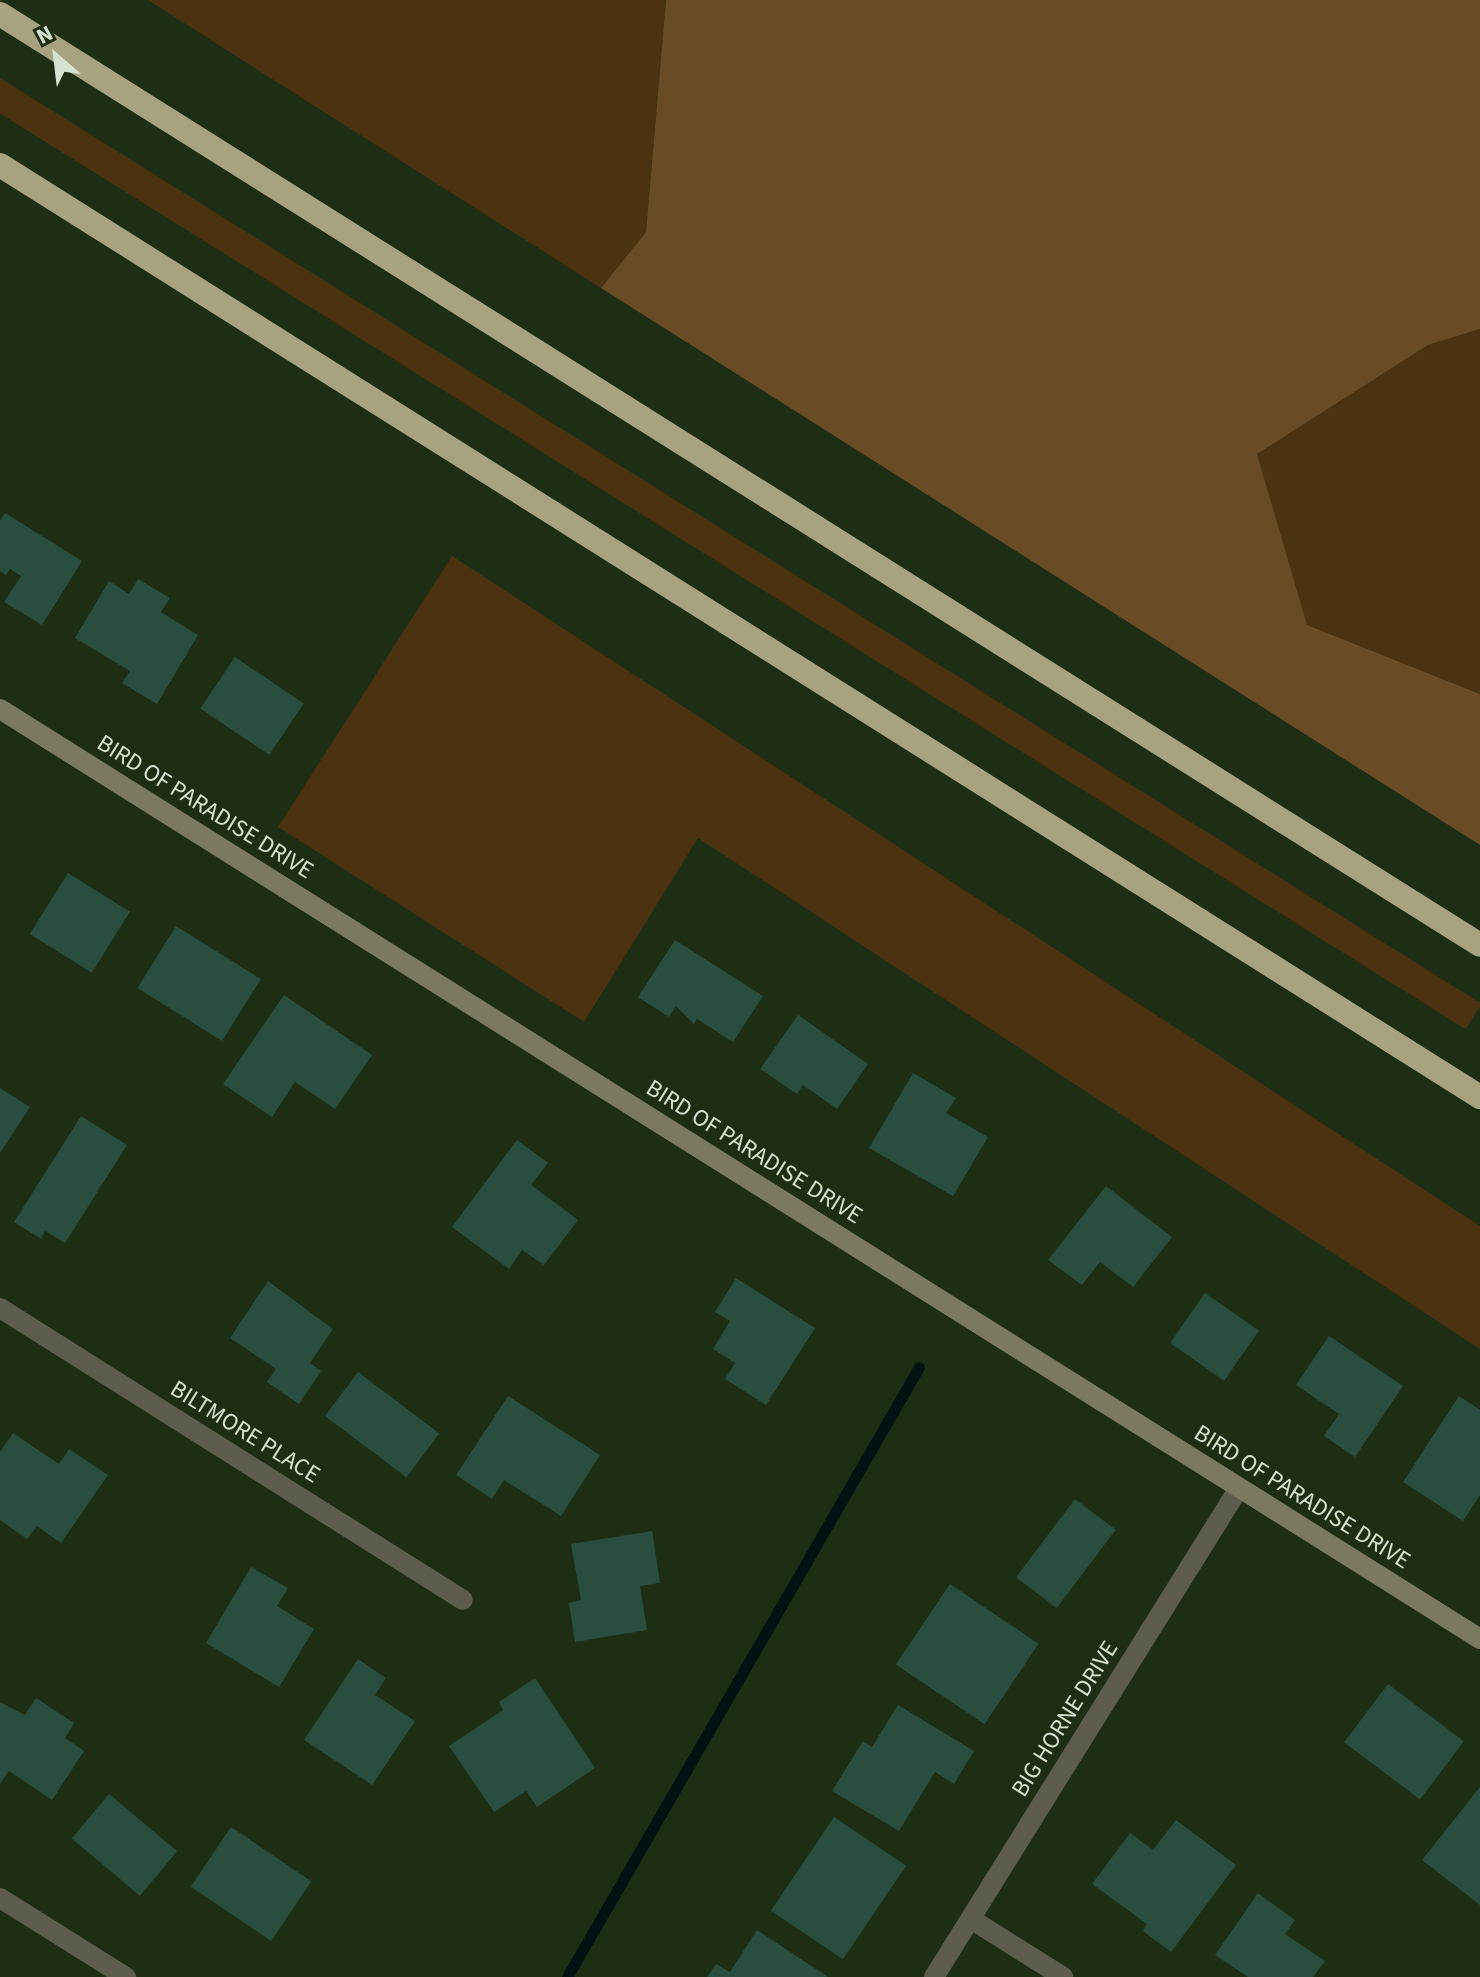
<!DOCTYPE html>
<html>
<head>
<meta charset="utf-8">
<style>
	body { margin:0 }
	#map { position:relative; width:1480px; height:1977px; overflow:hidden; background:#1e2e14; font-family:"Source Sans 3",sans-serif }
	div>[style] { position:absolute }
	.green>* { inset:0; background:#4b3210; transform-origin:0 0 }
	.forest>* { inset:0; background:#694b26 }
	.stream>* { height:11px; margin:-5.5px; padding:0 5.5px; transform-origin:5.5px; border-radius:5.5px; background:#011212 }
	.building>* { inset:0; background:#294d3e; transform-origin:0 0 }
	.street>* { height:20px; margin:-10px; padding:0 10px; transform-origin:10px; border-radius:10px; background:#5e5c4e }
	.secondary>* { height:20px; margin:-10px; padding:0 10px; transform-origin:10px; border-radius:10px; background:#7c7963 }
	.highway>* { height:24px; margin:-12px; padding:0 12px; transform-origin:12px; border-radius:12px; background:#a7a380 }
	span { translate:-50% -50%; white-space:nowrap; text-align:center; line-height:1.15; -webkit-text-stroke:7px #1e2e14; paint-order:stroke }
	.street-label { font-size:24px; color:#d6e1d1 }
	.north { position:absolute; left:16px; top:16px; width:80px; height:80px; -webkit-text-stroke:6px #1e2e14; paint-order:stroke; rotate:332deg; font-size:22px; font-weight:700; line-height:32px; text-align:center; color:#d6e1d1 }
	.north::after { content:''; display:block; margin:auto; width:28px; height:36px; background:#d6e1d1; clip-path:polygon(50% 0,100% 100%,50% 72%,0 100%) }
</style>
</head>
<body>
<div id="map">
	<div class="green">
		<i style="clip-path:polygon(148px 0,666px 0,646px 232px,601px 288px)"></i>
		<i style="left:0;top:78px;width:1747px;height:30px;rotate:32deg"></i>
		<i style="clip-path:polygon(1480px 329px,1480px 694px,1306px 625px,1257px 454px,1428px 345px)"></i>
		<i style="clip-path:polygon(452px 556px,1480px 1226px,1480px 1349px,698px 838px,584px 1022px,278px 827px)"></i>
	</div>
	<div class="forest">
		<i style="clip-path:polygon(666px 0,1480px 0,1480px 329px,1428px 345px,1257px 454px,1307px 625px,1480px 694px,1480px 845px,601px 288px,646px 232px)"></i>
	</div>
	<div class="stream">
		<i style="left:567px;top:1977px;width:704px;rotate:-60.01deg"></i>
	</div>
	<div class="building">
		<i style="clip-path:polygon(5px 513px,82px 561px,42px 625px,4px 602px,21px 576px,10px 569px,6px 575px,0 571px,0 520px)"></i>
		<i style="clip-path:polygon(138px 579px,170px 598px,161px 612px,198px 635px,157px 704px,122px 683px,130px 671px,75px 638px,109px 581px,129px 594px)"></i>
		<i style="left:235px;top:657px;width:83px;height:62px;rotate:34deg"></i>
		<i style="left:68px;top:873px;width:73px;height:72px;rotate:32deg"></i>
		<i style="left:176px;top:926px;width:100px;height:73px;rotate:32deg"></i>
		<i style="clip-path:polygon(675px 940px,763px 996px,733px 1042px,697px 1019px,694px 1024px,676px 1006px,669px 1017px,638px 997px)"></i>
		<i style="clip-path:polygon(284px 995px,372px 1055px,335px 1109px,295px 1082px,272px 1117px,223px 1084px)"></i>
		<i style="clip-path:polygon(798px 1015px,868px 1064px,837px 1109px,803px 1085px,797px 1094px,760px 1069px)"></i>
		<i style="clip-path:polygon(913px 1073px,956px 1098px,946px 1113px,988px 1137px,953px 1196px,869px 1148px)"></i>
		<i style="clip-path:polygon(0 1088px,30px 1107px,0 1153px)"></i>
		<i style="clip-path:polygon(81px 1116px,127px 1145px,65px 1243px,45px 1231px,41px 1239px,14px 1222px)"></i>
		<i style="clip-path:polygon(517px 1140px,548px 1163px,531px 1185px,578px 1220px,544px 1265px,522px 1250px,509px 1269px,452px 1227px)"></i>
		<i style="clip-path:polygon(1106px 1186px,1172px 1237px,1133px 1287px,1100px 1262px,1082px 1285px,1048px 1260px)"></i>
		<i style="clip-path:polygon(736px 1278px,815px 1328px,766px 1405px,725px 1379px,735px 1363px,713px 1349px,730px 1321px,715px 1312px)"></i>
		<i style="clip-path:polygon(268px 1281px,333px 1329px,310px 1363px,321px 1371px,299px 1404px,267px 1382px,276px 1369px,230px 1338px)"></i>
		<i style="left:1205px;top:1293px;width:66px;height:61px;rotate:35deg"></i>
		<i style="clip-path:polygon(1329px 1336px,1403px 1386px,1355px 1457px,1324px 1436px,1339px 1414px,1296px 1385px)"></i>
		<i style="left:358px;top:1372px;width:102px;height:55px;rotate:37deg"></i>
		<i style="clip-path:polygon(508px 1396px,600px 1455px,561px 1516px,504px 1480px,492px 1499px,456px 1475px)"></i>
		<i style="clip-path:polygon(1459px 1396px,1480px 1410px,1480px 1495px,1463px 1521px,1403px 1482px)"></i>
		<i style="clip-path:polygon(13px 1433px,59px 1464px,69px 1449px,108px 1475px,61px 1543px,37px 1526px,27px 1539px,0 1520px,0 1452px)"></i>
		<i style="left:1075px;top:1499px;width:51px;height:98px;rotate:37deg"></i>
		<i style="clip-path:polygon(652px 1531px,660px 1583px,640px 1586px,647px 1630px,575px 1642px,569px 1603px,581px 1600px,571px 1544px)"></i>
		<i style="clip-path:polygon(251px 1567px,288px 1588px,277px 1606px,314px 1629px,279px 1687px,206px 1643px)"></i>
		<i style="left:950px;top:1584px;width:107px;height:97px;rotate:34deg"></i>
		<i style="clip-path:polygon(358px 1659px,386px 1678px,375px 1695px,415px 1721px,372px 1785px,304px 1740px)"></i>
		<i style="clip-path:polygon(535px 1678px,595px 1768px,537px 1807px,526px 1791px,494px 1812px,449px 1746px,503px 1710px,499px 1702px)"></i>
		<i style="left:1388px;top:1684px;width:95px;height:73px;rotate:37deg"></i>
		<i style="clip-path:polygon(36px 1698px,74px 1723px,65px 1738px,84px 1751px,52px 1800px,9px 1771px,0 1784px,0 1702px,25px 1715px)"></i>
		<i style="clip-path:polygon(898px 1705px,974px 1751px,954px 1784px,935px 1772px,899px 1831px,832px 1791px,863px 1741px,872px 1747px)"></i>
		<i style="clip-path:polygon(1480px 1787px,1480px 1905px,1422px 1860px)"></i>
		<i style="left:109px;top:1794px;width:89px;height:58px;rotate:40deg"></i>
		<i style="left:834px;top:1817px;width:87px;height:113px;rotate:34deg"></i>
		<i style="clip-path:polygon(1176px 1820px,1236px 1865px,1171px 1952px,1143px 1931px,1147px 1924px,1092px 1884px,1130px 1833px,1153px 1850px)"></i>
		<i style="left:231px;top:1827px;width:97px;height:72px;rotate:34deg"></i>
		<i style="clip-path:polygon(1258px 1893px,1295px 1920px,1285px 1934px,1325px 1961px,1313px 1977px,1248px 1977px,1215px 1955px)"></i>
		<i style="clip-path:polygon(757px 1930px,828px 1977px,707px 1977px,716px 1964px,730px 1972px)"></i>
	</div>
	<div class="street">
		<i style="left:0;top:1308px;width:547px;rotate:32.24deg"></i>
		<i style="left:0;top:1898px;width:149px;rotate:32.1deg"></i>
		<i style="left:971px;top:1919px;width:109px;rotate:32.2deg"></i>
		<i style="left:934px;top:1977px;width:576px;rotate:-58.05deg"></i>
	</div>
	<div class="secondary">
		<i style="left:0;top:709px;width:1748px;rotate:32.14deg"></i>
	</div>
	<div class="highway">
		<i style="left:0;top:14px;width:1748px;rotate:32.17deg"></i>
		<i style="left:0;top:165px;width:1749px;rotate:32.2deg"></i>
	</div>
	<div class="street-label">
		<span style="left:205px;top:807px;rotate:32deg">BIRD OF PARADISE DRIVE</span>
		<span style="left:754px;top:1152px;rotate:32deg">BIRD OF PARADISE DRIVE</span>
		<span style="left:245px;top:1432px;rotate:32deg">BILTMORE PLACE</span>
		<span style="left:1302px;top:1497px;rotate:32deg">BIRD OF PARADISE DRIVE</span>
		<span style="left:1065px;top:1719px;rotate:-58deg">BIG HORNE DRIVE</span>
	</div>
	<div class="north">N</div>
</div>
</body>
</html>
